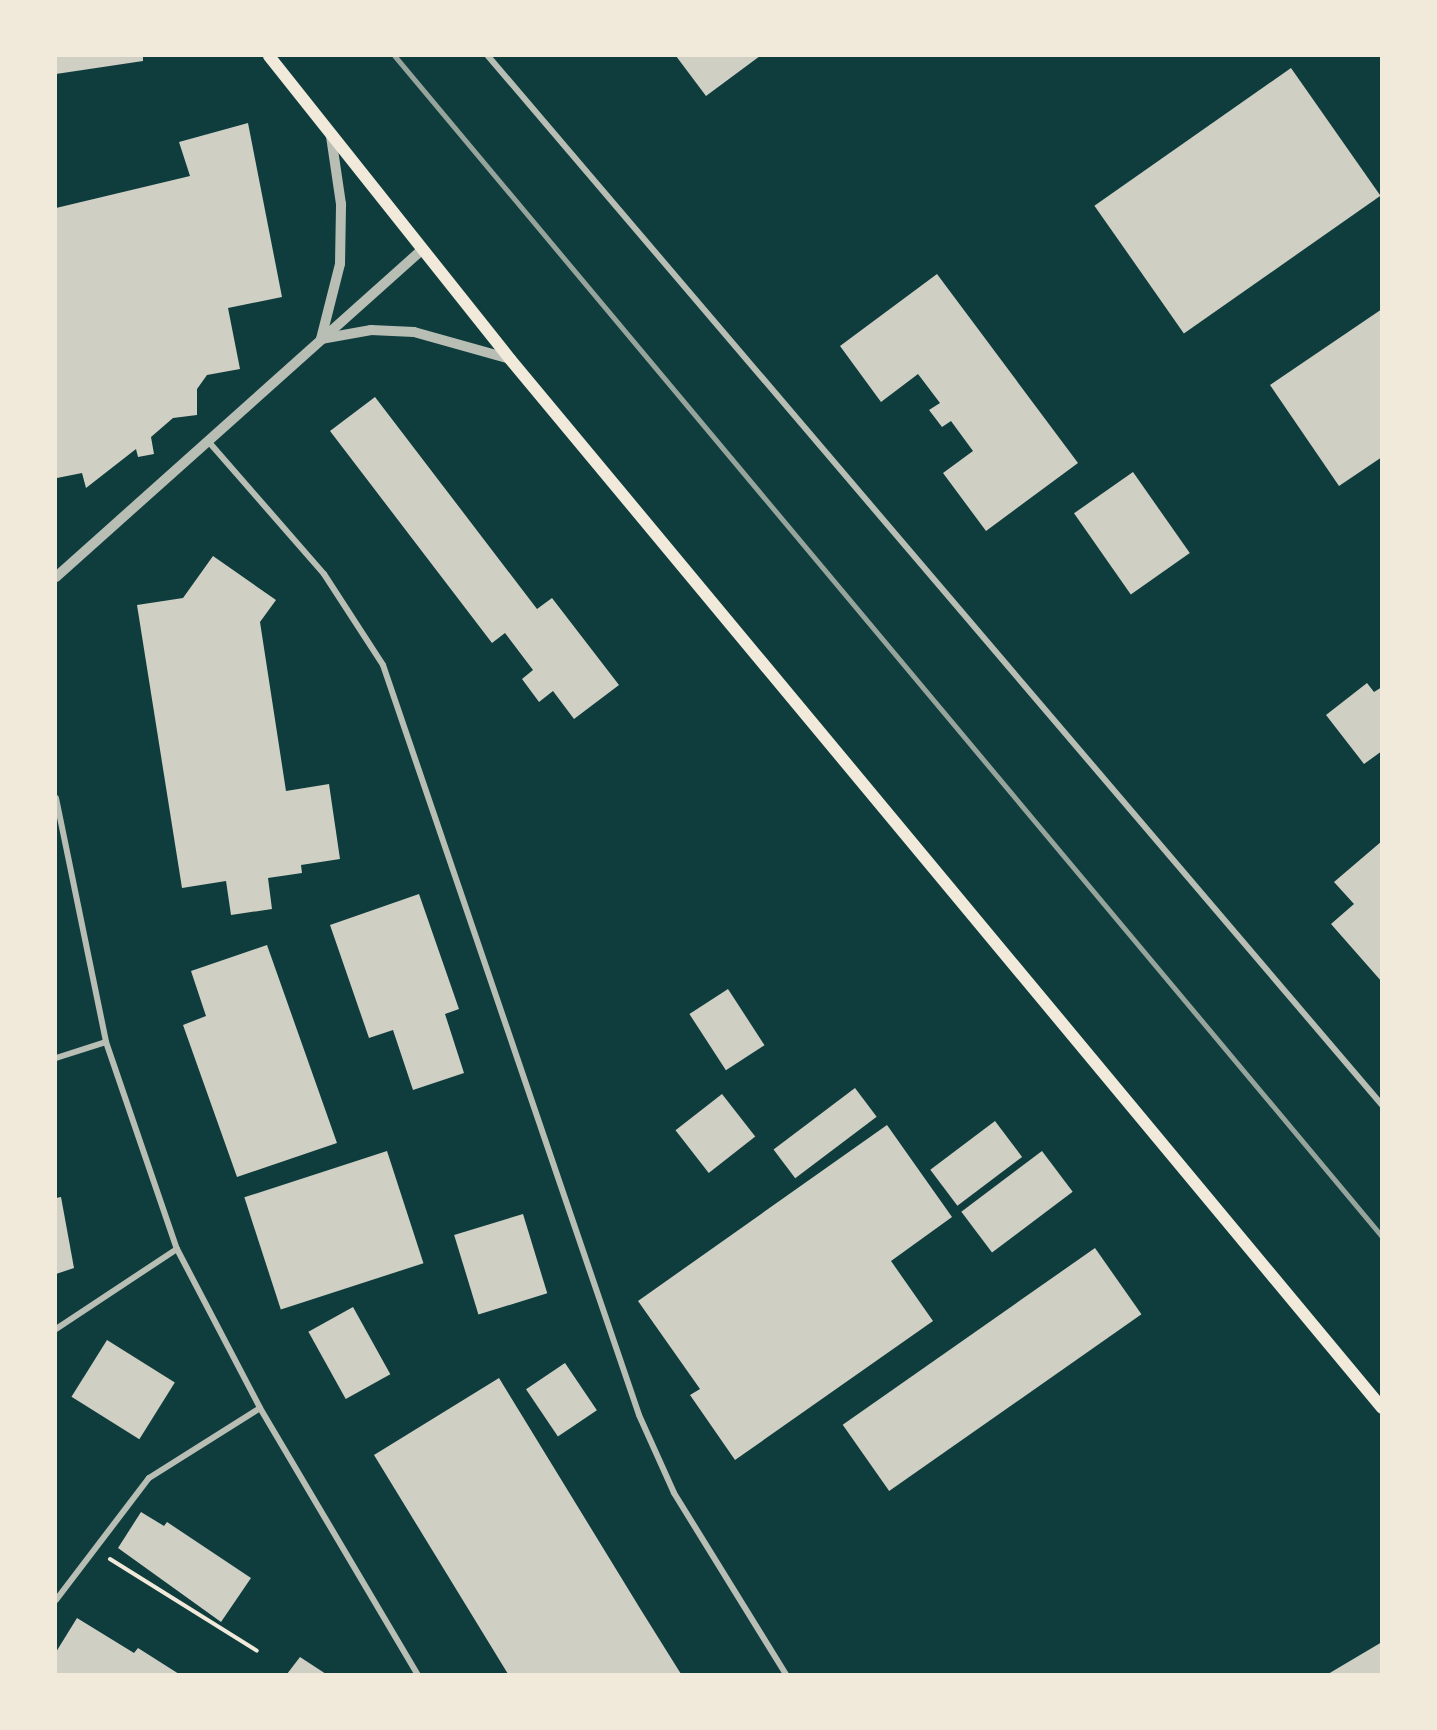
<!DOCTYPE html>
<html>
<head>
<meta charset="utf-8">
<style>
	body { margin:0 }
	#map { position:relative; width:1437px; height:1730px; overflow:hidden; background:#0f3d3e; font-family:"DejaVu Sans",sans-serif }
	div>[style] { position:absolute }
	.building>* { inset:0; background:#cfcfc3; transform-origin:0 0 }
	.path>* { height:4px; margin:-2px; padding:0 2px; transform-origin:2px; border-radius:2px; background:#f1e9da }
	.minor>* { height:6px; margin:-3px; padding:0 3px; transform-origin:3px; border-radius:3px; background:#b8beb3 }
	.tertiary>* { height:10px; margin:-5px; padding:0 5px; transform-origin:5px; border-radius:5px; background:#b8beb3 }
	.secondary>* { height:12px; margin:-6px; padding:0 6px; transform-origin:6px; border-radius:6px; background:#f1e9da }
	.rail>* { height:4.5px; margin:-2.25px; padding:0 2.25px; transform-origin:2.25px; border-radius:2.25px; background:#97a49c }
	span { translate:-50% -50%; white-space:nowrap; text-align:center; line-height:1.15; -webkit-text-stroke:4.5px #f1e9da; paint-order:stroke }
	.frame { position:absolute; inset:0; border:57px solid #f1e9da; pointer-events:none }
</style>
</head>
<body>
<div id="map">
	<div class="building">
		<i style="clip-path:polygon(56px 56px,143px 56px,143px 61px,56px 74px)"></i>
		<i style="clip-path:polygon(676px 56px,760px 56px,706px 96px)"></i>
		<i style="left:1291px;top:68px;width:156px;height:240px;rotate:55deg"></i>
		<i style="clip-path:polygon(248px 123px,282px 297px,228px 308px,240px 369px,207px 375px,197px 389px,197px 415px,173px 418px,151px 437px,154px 454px,138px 457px,136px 449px,86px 488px,82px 473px,57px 478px,56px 208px,190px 176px,179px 142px)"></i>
		<i style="clip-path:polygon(937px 274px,1078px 463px,986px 531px,943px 473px,973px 451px,951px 421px,942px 427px,929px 410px,940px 403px,918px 374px,881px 402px,840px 346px)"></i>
		<i style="clip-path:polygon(1382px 309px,1382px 457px,1339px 486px,1270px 385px)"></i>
		<i style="clip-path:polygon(375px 397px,537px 609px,552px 598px,619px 685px,574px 719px,553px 691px,539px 702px,522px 679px,533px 670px,505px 633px,492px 643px,330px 431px)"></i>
		<i style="left:1133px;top:472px;width:99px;height:72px;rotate:55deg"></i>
		<i style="clip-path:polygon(213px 556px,276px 600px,260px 622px,286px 791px,329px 784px,340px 859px,301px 865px,302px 873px,268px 878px,272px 909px,231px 915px,226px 881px,182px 888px,137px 605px,183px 598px)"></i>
		<i style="clip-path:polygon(1367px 683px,1374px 692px,1382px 687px,1382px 751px,1364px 764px,1326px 715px)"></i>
		<i style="clip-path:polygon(1382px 841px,1382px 982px,1331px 924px,1354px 904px,1334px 882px)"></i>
		<i style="clip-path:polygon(419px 894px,459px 1009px,445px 1014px,464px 1073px,413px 1090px,393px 1030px,369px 1038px,330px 925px)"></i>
		<i style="clip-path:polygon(267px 945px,337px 1143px,237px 1177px,183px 1025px,206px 1016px,191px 971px)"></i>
		<i style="left:728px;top:989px;width:67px;height:46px;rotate:57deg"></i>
		<i style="left:855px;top:1088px;width:36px;height:102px;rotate:53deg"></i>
		<i style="left:722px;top:1094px;width:54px;height:59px;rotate:52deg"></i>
		<i style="left:995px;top:1121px;width:45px;height:81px;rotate:53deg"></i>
		<i style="clip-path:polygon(887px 1125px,952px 1217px,891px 1261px,933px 1321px,735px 1460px,690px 1395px,700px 1389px,638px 1301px)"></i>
		<i style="left:387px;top:1151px;width:118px;height:150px;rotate:72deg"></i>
		<i style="left:1042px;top:1151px;width:51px;height:101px;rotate:53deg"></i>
		<i style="clip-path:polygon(61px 1197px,74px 1268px,56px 1274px,56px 1198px)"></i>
		<i style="left:523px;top:1214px;width:83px;height:72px;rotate:73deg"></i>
		<i style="left:1095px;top:1248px;width:81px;height:308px;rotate:55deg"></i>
		<i style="left:353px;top:1307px;width:77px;height:51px;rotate:61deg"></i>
		<i style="left:107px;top:1340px;width:80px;height:67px;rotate:32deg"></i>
		<i style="left:565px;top:1363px;width:57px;height:47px;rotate:56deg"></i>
		<i style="clip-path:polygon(499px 1378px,641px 1610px,681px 1674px,508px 1674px,374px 1455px)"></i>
		<i style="clip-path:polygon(141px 1512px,164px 1526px,167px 1522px,251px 1578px,221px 1622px,118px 1548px)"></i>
		<i style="clip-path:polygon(77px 1618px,134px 1653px,138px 1648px,179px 1674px,56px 1674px,56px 1652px)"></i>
		<i style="clip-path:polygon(1382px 1642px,1382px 1674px,1328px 1674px)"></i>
		<i style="clip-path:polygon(300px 1657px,326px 1674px,287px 1674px)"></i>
	</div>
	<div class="path">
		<i style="left:110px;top:1559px;width:173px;rotate:32deg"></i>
	</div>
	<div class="minor">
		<i style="left:488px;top:56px;width:1378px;rotate:49.56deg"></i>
		<i style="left:208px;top:441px;width:176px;rotate:48.9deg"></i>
		<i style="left:324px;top:574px;width:108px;rotate:57deg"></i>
		<i style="left:383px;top:665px;width:792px;rotate:71.15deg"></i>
		<i style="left:639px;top:1415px;width:85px;rotate:65.8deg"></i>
		<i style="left:674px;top:1493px;width:213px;rotate:58.3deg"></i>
		<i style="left:56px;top:798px;width:249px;rotate:78.4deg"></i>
		<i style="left:106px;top:1042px;width:219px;rotate:71.1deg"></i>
		<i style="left:177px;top:1249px;width:179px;rotate:62.4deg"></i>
		<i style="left:260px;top:1408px;width:309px;rotate:59.4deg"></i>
		<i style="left:56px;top:1058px;width:52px;rotate:-17.7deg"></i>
		<i style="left:56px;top:1329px;width:145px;rotate:-33.5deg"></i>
		<i style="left:56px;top:1600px;width:153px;rotate:-52.7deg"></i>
		<i style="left:149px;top:1478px;width:131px;rotate:-32.2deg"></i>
	</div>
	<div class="tertiary">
		<i style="left:321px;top:339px;width:77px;rotate:-75.8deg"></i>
		<i style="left:340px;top:264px;width:60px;rotate:-89deg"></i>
		<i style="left:341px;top:204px;width:69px;rotate:-98.4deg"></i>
		<i style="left:321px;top:339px;width:51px;rotate:-10.2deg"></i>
		<i style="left:371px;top:330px;width:43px;rotate:2.7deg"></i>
		<i style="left:414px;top:332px;width:100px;rotate:15.7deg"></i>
		<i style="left:56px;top:577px;width:489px;rotate:-41.8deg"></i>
	</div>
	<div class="secondary">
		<i style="left:269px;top:56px;width:387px;rotate:51.5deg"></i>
		<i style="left:510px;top:359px;width:1364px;rotate:50.26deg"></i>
	</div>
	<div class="rail">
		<i style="left:395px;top:56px;width:1538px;rotate:50.09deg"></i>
	</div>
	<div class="frame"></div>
</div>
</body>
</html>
